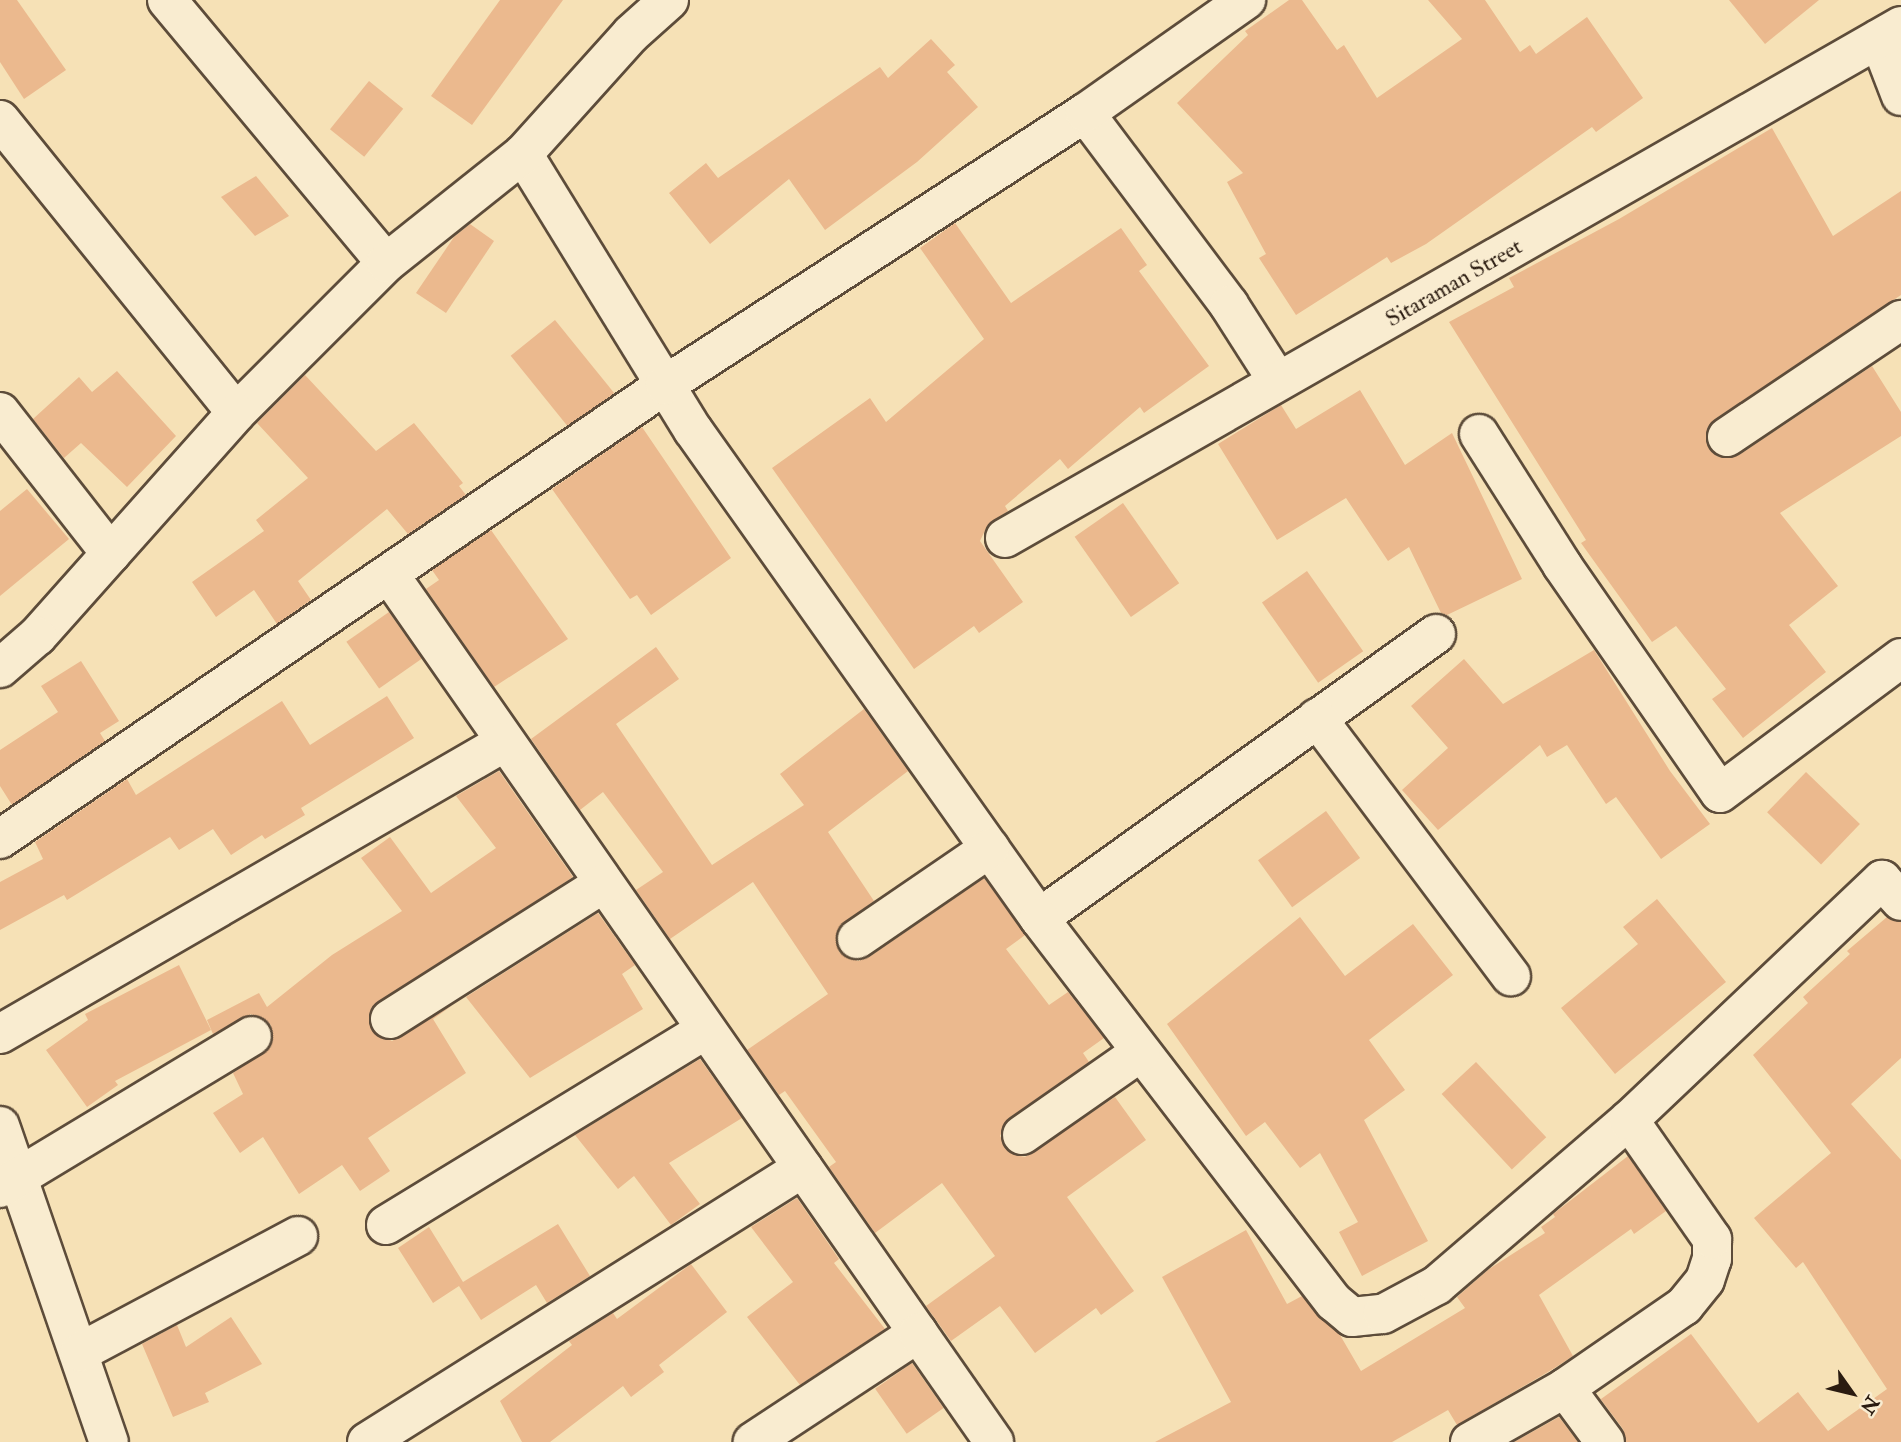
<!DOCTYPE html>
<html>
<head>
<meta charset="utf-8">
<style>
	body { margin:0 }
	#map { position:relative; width:1901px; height:1442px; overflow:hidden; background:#f6e1b6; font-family:"IM FELL Double Pica",serif }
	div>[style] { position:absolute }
	.building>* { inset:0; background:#ebb98e; transform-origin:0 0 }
	.roads { filter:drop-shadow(2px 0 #5d4c3a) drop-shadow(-2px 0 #5d4c3a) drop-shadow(0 2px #5d4c3a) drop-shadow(0 -2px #5d4c3a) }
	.minor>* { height:38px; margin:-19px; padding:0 19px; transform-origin:19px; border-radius:19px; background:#f9ecd0 }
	span { translate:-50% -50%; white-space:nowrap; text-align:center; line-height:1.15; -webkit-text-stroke:5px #f9ecd0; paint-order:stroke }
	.street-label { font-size:23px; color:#2a1b10 }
	.north { position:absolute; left:1817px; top:1358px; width:70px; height:70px; -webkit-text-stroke:5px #f9ecd0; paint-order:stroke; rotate:124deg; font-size:19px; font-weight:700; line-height:28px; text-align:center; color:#2a1b10 }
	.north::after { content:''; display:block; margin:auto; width:24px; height:32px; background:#2a1b10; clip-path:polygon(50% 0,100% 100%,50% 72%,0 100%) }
</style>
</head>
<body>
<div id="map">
	<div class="building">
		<i style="clip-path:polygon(0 0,17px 0,66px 70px,24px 99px,0 62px)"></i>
		<i style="clip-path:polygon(500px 0,563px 0,472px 125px,431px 96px)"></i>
		<i style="clip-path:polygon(1289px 0,1302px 0,1337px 50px,1344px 45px,1377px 98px,1462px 39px,1428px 0,1485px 0,1520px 52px,1530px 45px,1536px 54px,1587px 17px,1643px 98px,1596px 132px,1592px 127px,1426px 244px,1391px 263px,1387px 257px,1296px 315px,1259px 258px,1266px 254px,1227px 182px,1243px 173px,1177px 103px,1248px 35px,1245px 31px)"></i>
		<i style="clip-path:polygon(1729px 0,1819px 0,1765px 44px)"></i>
		<i style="clip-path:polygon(931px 39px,955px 65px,947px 72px,978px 107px,917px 162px,825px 230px,789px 179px,710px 244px,669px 193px,706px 163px,718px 178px,880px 67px,888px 78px)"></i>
		<i style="left:369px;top:81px;width:44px;height:62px;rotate:39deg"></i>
		<i style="clip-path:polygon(1772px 128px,1833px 236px,1901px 191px,1901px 295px,1715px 419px,1707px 428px,1709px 449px,1718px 457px,1739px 455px,1872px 366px,1901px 412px,1901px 436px,1780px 513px,1838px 586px,1789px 625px,1826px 672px,1743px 738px,1712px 699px,1726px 689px,1676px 626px,1652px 642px,1581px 543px,1586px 540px,1449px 322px,1514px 287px,1509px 278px,1619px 219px)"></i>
		<i style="clip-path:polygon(256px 176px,289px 216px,255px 236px,221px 197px)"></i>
		<i style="clip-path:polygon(955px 223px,1011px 303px,1121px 228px,1147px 265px,1139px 271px,1209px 366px,1144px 413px,1140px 407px,1068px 469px,1060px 459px,1005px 506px,1008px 511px,987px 526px,980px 541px,1023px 602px,979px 633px,974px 626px,914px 669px,772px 468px,870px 398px,886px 422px,984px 339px,920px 248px)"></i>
		<i style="clip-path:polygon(470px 224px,494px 241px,446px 313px,416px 293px,454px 237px)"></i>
		<i style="left:555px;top:320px;width:94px;height:57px;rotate:51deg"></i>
		<i style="clip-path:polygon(117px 371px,176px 436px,127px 487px,81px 443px,64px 458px,33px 419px,79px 377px,92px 392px)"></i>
		<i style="clip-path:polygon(305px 375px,376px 451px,414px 423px,463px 483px,459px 486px,466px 495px,408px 534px,387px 509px,298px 581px,311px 600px,277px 624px,254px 590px,216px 617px,192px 582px,264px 531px,256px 520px,308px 478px,257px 423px)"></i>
		<i style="clip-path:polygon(1360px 390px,1405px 465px,1452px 433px,1522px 579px,1447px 615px,1441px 613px,1409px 547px,1388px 561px,1346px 498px,1277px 540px,1218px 444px,1281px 405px,1296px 429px)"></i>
		<i style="clip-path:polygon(642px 427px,731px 558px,651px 615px,637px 595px,630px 599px,552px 489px)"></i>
		<i style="clip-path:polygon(27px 489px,69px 539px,0 596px,0 511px)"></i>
		<i style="left:1123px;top:503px;width:98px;height:59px;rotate:55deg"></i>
		<i style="clip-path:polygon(491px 530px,568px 639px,494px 687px,426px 589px,439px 580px,432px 570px)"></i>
		<i style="left:1307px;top:571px;width:98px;height:55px;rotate:55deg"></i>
		<i style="left:389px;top:612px;width:57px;height:52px;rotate:55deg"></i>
		<i style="clip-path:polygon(656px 647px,679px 679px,616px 724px,712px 865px,804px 805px,780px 774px,864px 709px,908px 771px,828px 832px,874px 901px,838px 929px,839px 952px,858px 961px,869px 957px,984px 878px,1025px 935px,1006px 949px,1049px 1005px,1068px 992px,1104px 1038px,1083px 1053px,1089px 1062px,1009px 1118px,1000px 1136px,1012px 1154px,1025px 1157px,1115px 1097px,1146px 1140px,1067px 1197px,1134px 1291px,1101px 1315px,1096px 1308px,1035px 1353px,1000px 1306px,951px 1341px,926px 1306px,995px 1256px,942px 1183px,875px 1233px,829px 1167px,836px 1162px,785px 1091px,779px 1095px,747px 1050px,828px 994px,753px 882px,670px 939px,636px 890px,663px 872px,603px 792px,580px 810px,531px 739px)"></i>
		<i style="clip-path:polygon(1594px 650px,1670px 771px,1710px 824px,1661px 859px,1616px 797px,1606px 804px,1567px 745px,1547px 757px,1540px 745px,1438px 830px,1402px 790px,1448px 748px,1411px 706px,1464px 659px,1503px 704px)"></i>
		<i style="clip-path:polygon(81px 661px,119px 721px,100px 733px,105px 741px,12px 805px,0 786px,0 750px,58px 712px,41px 686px)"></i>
		<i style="clip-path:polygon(387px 696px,414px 738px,301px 808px,305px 815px,265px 839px,262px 835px,231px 855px,213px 829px,179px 850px,170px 837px,67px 900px,64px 895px,0 930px,0 882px,43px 859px,35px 842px,127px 779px,136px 795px,282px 701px,310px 745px)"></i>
		<i style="clip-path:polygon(499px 771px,573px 877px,371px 1008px,371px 1030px,392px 1041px,453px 1005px,433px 1019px,466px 1073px,368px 1138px,390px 1171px,360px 1191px,342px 1165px,299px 1194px,263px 1137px,240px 1153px,213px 1113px,243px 1094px,233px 1073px,271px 1047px,271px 1025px,251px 1014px,213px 1034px,207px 1020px,259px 993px,267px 1007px,332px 955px,402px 911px,361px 858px,390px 837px,431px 893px,496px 848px,456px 796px)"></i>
		<i style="left:1806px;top:772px;width:75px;height:56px;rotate:44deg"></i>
		<i style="left:1326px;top:811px;width:58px;height:84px;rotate:54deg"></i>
		<i style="clip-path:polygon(1657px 899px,1726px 982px,1615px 1074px,1561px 1008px,1638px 944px,1623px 927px)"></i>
		<i style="clip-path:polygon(598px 913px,635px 965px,622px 974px,643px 1009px,530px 1078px,466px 997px)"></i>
		<i style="clip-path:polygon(1300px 917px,1345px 976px,1413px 924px,1453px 975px,1369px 1040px,1405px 1090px,1364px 1120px,1428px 1241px,1362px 1276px,1339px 1232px,1358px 1222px,1320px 1153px,1300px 1168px,1265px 1122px,1246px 1136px,1167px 1024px)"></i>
		<i style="clip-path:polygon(1887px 917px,1901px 922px,1901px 1058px,1851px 1104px,1901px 1160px,1901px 1442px,1626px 1442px,1623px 1429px,1596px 1393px,1601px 1399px,1691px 1334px,1758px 1423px,1798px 1392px,1828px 1431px,1887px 1389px,1803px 1262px,1796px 1268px,1754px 1218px,1831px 1153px,1753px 1055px,1808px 1003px,1803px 997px,1850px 954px,1847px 951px)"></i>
		<i style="clip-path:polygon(179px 965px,211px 1030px,115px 1081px,118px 1085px,87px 1107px,46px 1050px,88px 1020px,85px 1014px)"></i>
		<i style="clip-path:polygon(700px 1059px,742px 1118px,669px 1163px,700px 1204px,671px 1225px,634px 1176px,618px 1189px,575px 1135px)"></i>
		<i style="left:1476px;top:1062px;width:103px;height:47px;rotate:47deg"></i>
		<i style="clip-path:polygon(1628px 1156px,1666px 1211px,1634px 1234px,1631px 1229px,1539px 1295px,1573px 1356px,1553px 1369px,1457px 1425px,1448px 1410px,1392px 1442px,1155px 1442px,1231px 1402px,1162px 1277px,1246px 1230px,1287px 1304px,1302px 1296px,1340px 1335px,1361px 1371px,1465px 1308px,1457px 1297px,1489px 1269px,1545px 1233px,1541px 1227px,1555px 1217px,1553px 1214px)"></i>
		<i style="clip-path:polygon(797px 1198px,839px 1259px,834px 1263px,885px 1329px,800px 1385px,747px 1317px,793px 1282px,751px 1227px)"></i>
		<i style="clip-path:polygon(558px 1224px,590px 1276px,547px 1303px,536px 1285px,481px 1320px,459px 1286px,433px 1303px,398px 1248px,429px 1227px,463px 1282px)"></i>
		<i style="clip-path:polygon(691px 1264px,727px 1312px,659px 1365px,664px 1372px,631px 1397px,623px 1386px,550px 1442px,522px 1442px,500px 1401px,572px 1345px,569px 1341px,613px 1313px,617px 1319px)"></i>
		<i style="clip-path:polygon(231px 1317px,262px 1364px,205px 1393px,209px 1402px,173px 1417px,142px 1344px,177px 1325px,186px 1347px)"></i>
		<i style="left:912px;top:1363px;width:55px;height:45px;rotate:55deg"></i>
		<i style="clip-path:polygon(1559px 1417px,1578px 1442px,1514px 1442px)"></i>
	</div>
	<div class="roads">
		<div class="minor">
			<i style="left:167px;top:0;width:342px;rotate:50.2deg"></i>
			<i style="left:386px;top:263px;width:212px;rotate:135deg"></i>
			<i style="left:1879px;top:39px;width:61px;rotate:68.9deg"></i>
			<i style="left:1085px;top:113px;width:240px;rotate:53.1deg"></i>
			<i style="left:1229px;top:305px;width:89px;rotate:57.4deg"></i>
			<i style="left:0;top:120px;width:376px;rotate:51.1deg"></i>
			<i style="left:236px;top:413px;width:299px;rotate:131.7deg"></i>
			<i style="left:37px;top:636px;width:49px;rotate:139.1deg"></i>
			<i style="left:523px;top:154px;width:324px;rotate:58.4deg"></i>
			<i style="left:693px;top:430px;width:598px;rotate:54.66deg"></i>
			<i style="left:386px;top:263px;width:175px;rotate:-38.5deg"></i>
			<i style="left:523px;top:154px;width:161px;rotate:-48deg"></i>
			<i style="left:631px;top:34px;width:51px;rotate:-41.8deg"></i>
			<i style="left:0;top:412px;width:180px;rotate:52deg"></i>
			<i style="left:1479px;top:434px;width:155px;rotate:57.6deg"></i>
			<i style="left:1562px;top:565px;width:277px;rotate:55.3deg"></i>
			<i style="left:1720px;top:793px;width:226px;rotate:-36.7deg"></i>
			<i style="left:1727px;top:437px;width:210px;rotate:-33.9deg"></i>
			<i style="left:1005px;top:538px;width:1032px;rotate:-29.74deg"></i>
			<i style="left:389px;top:574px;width:925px;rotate:55.12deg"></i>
			<i style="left:918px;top:1333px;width:198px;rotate:146.6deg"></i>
			<i style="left:1436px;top:634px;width:488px;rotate:144.4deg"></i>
			<i style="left:1039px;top:918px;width:484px;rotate:52.5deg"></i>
			<i style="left:1334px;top:1302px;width:23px;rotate:40deg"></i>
			<i style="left:1352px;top:1317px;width:31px;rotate:-6deg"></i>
			<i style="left:1383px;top:1314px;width:61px;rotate:-28.2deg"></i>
			<i style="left:1437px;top:1285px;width:253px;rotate:-40.7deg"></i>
			<i style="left:1317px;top:718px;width:323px;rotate:53.1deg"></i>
			<i style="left:0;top:839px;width:805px;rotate:-34.32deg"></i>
			<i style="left:665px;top:385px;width:500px;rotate:-32.93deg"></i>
			<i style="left:1085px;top:113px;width:197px;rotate:-35.1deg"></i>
			<i style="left:857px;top:939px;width:161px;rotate:-34.4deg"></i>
			<i style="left:390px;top:1019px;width:252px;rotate:-32.4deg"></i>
			<i style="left:0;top:1034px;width:583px;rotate:-30.04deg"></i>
			<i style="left:0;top:1126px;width:334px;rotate:71deg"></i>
			<i style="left:1022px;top:1135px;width:145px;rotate:-34.9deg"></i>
			<i style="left:0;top:1188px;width:294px;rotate:-31.1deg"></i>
			<i style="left:386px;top:1225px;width:374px;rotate:-31.4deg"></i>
			<i style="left:918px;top:1333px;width:133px;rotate:55.1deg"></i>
			<i style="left:80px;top:1352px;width:247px;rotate:-28deg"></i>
			<i style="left:1565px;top:1388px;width:67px;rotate:53.5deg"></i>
			<i style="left:367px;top:1442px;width:515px;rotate:-32.15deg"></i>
			<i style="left:1470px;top:1442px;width:109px;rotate:-29.6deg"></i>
			<i style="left:1565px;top:1388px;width:145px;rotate:-34.6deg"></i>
			<i style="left:1684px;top:1306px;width:33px;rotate:-51deg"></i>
			<i style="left:1705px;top:1280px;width:22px;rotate:-72deg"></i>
			<i style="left:1712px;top:1259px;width:20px;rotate:-90deg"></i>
			<i style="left:1712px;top:1239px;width:145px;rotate:-124.9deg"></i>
			<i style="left:1629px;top:1120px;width:349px;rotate:-43.5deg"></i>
			<i style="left:1882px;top:880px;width:28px;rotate:48deg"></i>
		</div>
	</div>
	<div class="street-label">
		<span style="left:1454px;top:283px;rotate:-30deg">Sitaraman Street</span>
	</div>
	<div class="north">N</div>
</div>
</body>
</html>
